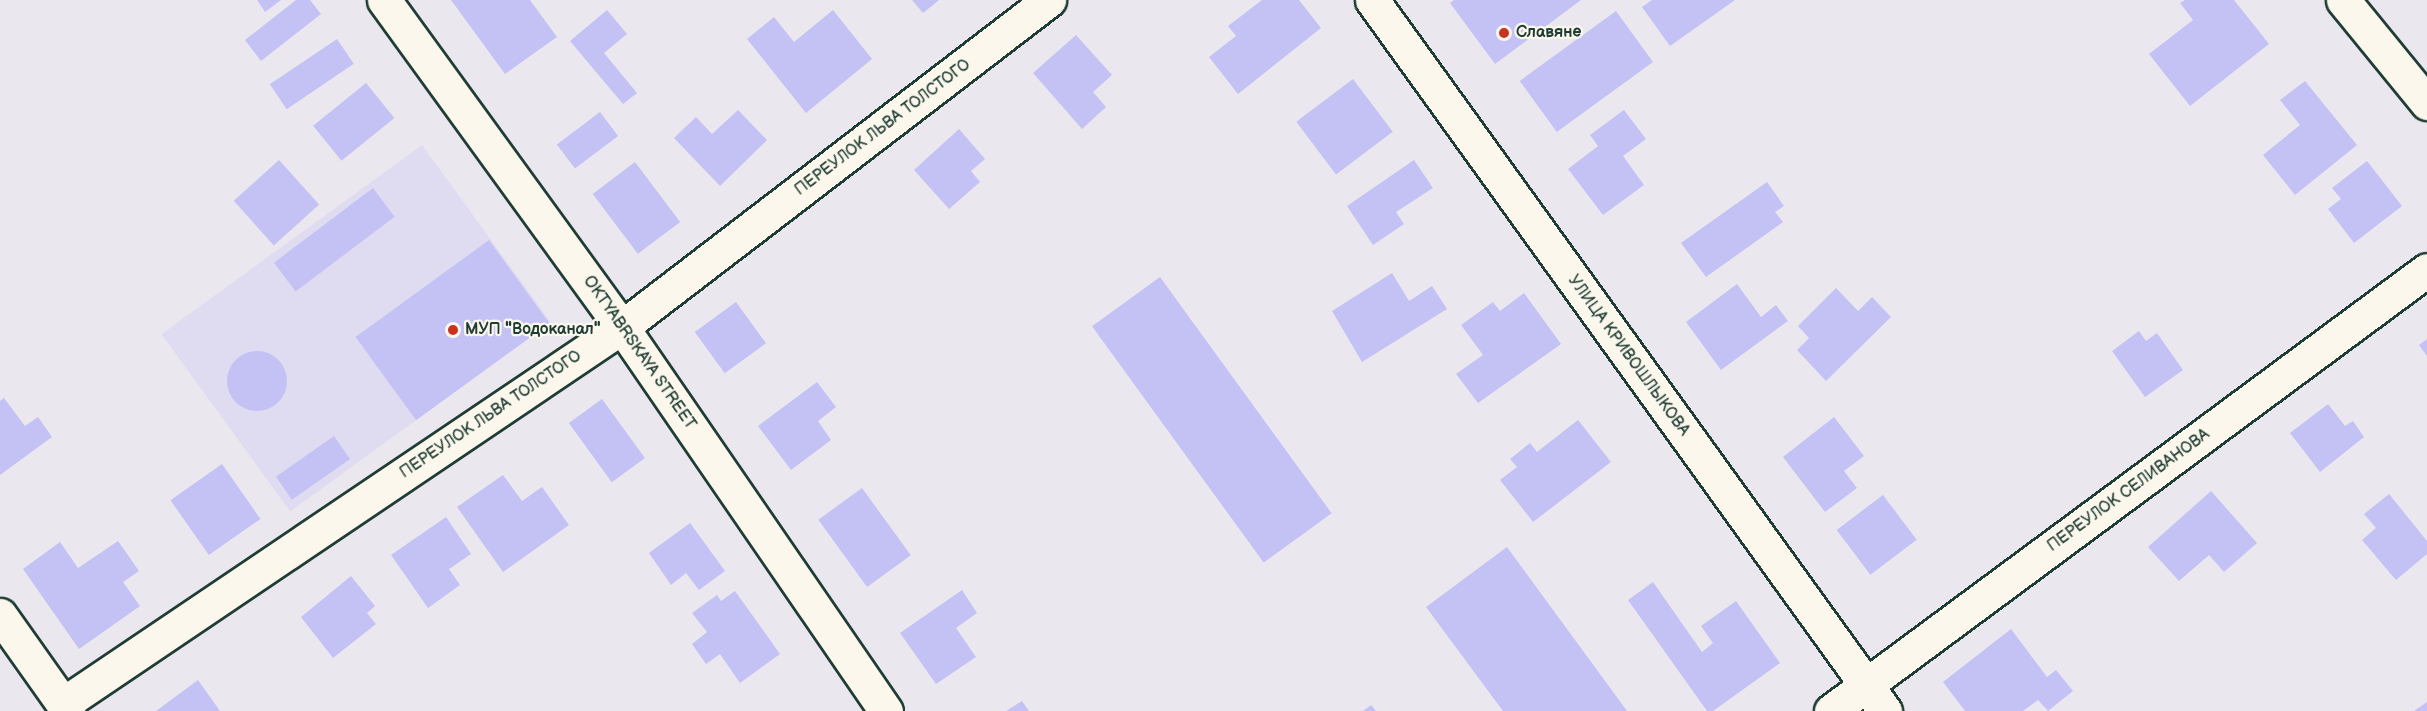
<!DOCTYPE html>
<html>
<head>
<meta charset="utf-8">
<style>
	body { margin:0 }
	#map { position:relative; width:2427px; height:711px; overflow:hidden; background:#eae7ef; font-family:"Balsamiq Sans",sans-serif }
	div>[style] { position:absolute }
	.built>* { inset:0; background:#dfdcf1; transform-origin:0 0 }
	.building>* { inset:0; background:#c4c2f5; transform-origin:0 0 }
	.round { border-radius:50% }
	.roads { filter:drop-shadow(2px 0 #1f3d34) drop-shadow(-2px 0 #1f3d34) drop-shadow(0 2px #1f3d34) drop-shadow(0 -2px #1f3d34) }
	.street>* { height:33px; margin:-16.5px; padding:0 16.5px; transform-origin:16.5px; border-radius:16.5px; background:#fbf7ec }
	.secondary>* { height:33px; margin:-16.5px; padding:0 16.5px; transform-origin:16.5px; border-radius:16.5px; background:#fbf7ec }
	.dots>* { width:16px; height:16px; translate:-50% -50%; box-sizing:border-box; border:3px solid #fbf7ec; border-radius:50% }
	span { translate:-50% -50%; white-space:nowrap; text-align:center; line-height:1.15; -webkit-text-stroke:4.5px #fbf7ec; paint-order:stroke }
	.poi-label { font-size:16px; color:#1f3d34; font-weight:700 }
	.left { translate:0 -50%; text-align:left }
	.street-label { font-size:16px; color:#1f3d34 }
</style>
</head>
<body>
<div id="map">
	<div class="built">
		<i style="left:422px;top:145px;width:219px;height:322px;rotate:54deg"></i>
	</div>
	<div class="building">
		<i style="clip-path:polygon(257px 0,281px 0,265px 12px)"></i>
		<i style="clip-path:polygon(296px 0,310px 0,321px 14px,261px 61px,245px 40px)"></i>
		<i style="clip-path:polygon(451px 0,530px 0,557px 37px,505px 74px)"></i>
		<i style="clip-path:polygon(912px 0,939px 0,923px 13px)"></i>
		<i style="clip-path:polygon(1262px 0,1299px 0,1321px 28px,1238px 94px,1209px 57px,1236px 36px,1228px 26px)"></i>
		<i style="clip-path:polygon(1454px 0,1581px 0,1495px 64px,1450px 3px)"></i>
		<i style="clip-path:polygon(1652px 0,1735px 0,1670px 46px,1642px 7px)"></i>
		<i style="clip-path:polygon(2185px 0,2234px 0,2269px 44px,2190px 106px,2149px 54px,2193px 20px,2180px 3px)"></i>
		<i style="clip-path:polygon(607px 10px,627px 34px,604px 53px,637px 93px,623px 104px,570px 41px)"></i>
		<i style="clip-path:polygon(833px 10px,872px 59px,806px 113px,747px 39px,774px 17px,794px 42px)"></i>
		<i style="left:1616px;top:11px;width:63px;height:119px;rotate:54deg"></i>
		<i style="clip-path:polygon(1076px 35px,1112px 75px,1093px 92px,1106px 107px,1082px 129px,1033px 73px)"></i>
		<i style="left:337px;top:39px;width:30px;height:81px;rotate:56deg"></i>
		<i style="left:1353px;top:79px;width:66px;height:71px;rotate:53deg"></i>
		<i style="clip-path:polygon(2305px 81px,2357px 145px,2295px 195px,2263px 155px,2300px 125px,2280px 100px)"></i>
		<i style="left:366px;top:83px;width:45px;height:68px;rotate:51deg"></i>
		<i style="clip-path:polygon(738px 110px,767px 140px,720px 186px,674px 138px,696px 117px,712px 134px)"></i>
		<i style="clip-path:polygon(1624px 110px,1646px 139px,1623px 156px,1644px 185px,1603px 215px,1568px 169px,1598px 146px,1590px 135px)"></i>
		<i style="left:600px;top:112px;width:30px;height:54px;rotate:53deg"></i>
		<i style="clip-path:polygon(959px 129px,985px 159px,971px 171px,980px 182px,949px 209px,914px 170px)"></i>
		<i style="left:279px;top:160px;width:60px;height:61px;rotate:48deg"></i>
		<i style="clip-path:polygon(1414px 160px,1433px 188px,1396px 212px,1404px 224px,1373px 245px,1347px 206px)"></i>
		<i style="clip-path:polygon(2367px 161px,2402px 206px,2354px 243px,2328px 209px,2341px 199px,2332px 188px)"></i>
		<i style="left:635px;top:162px;width:75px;height:53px;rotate:53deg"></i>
		<i style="clip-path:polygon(1767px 182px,1784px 206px,1775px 212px,1783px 222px,1706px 277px,1681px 243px)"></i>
		<i style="left:373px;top:188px;width:36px;height:124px;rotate:53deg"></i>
		<i style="left:489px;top:240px;width:103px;height:165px;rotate:54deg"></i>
		<i style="clip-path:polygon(1392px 273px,1409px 301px,1432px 286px,1447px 309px,1362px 362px,1332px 311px)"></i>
		<i style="left:1160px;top:277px;width:292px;height:84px;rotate:54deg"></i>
		<i style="clip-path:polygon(1737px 284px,1761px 317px,1776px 305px,1788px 321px,1721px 370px,1686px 322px)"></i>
		<i style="clip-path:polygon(1836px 288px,1858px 311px,1872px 297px,1891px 317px,1826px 381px,1797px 350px,1809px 338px,1798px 326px)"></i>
		<i style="clip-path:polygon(1524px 293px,1561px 344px,1478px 403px,1456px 374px,1483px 355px,1461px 325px,1493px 302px,1500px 311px)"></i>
		<i style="left:736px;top:302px;width:51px;height:51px;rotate:54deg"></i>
		<i style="clip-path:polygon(2139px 331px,2146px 341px,2157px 333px,2183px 370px,2145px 397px,2112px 351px)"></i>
		<i style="clip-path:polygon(2427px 339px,2427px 356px,2419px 345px)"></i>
		<i class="round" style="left:227px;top:351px;width:60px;height:60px"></i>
		<i style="clip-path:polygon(817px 382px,836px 407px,818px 421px,831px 440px,791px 470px,758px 426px)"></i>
		<i style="clip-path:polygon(4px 398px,25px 426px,38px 417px,52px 437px,0 475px,0 401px)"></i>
		<i style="left:602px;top:399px;width:73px;height:41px;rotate:54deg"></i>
		<i style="clip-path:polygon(2328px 404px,2345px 426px,2353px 421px,2364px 437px,2320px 472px,2290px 433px)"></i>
		<i style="clip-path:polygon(1834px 417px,1864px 456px,1844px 471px,1857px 488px,1825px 512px,1783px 457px)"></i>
		<i style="clip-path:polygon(1578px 420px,1611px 462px,1533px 522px,1500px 480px,1517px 467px,1510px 459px,1530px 443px,1537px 452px)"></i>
		<i style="left:334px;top:436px;width:28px;height:71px;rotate:55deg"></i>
		<i style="left:222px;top:464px;width:67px;height:63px;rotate:55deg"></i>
		<i style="clip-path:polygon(503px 475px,522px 501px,542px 487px,569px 525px,503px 572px,457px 507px)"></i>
		<i style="left:862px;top:488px;width:83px;height:54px;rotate:54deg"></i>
		<i style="clip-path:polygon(2211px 491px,2257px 543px,2224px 572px,2209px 555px,2179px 581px,2148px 547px)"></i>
		<i style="clip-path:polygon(2389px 494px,2427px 541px,2427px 554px,2396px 580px,2362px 540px,2376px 528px,2364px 514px)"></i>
		<i style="left:1883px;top:495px;width:56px;height:58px;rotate:53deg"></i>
		<i style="clip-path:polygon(446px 517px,471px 554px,449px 569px,460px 585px,428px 608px,391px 555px)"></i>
		<i style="clip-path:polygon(690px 523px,725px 571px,699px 590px,686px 573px,671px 585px,649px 553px)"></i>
		<i style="clip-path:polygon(118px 541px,139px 571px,123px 582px,140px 606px,79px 649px,23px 569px,60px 542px,78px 568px)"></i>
		<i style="clip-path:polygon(1507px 547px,1627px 711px,1503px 711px,1426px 607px)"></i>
		<i style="clip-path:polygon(351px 576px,375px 606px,367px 613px,376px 624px,333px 658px,301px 617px)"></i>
		<i style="clip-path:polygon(1653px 582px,1702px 652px,1713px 643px,1701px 626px,1736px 601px,1780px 663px,1713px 711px,1707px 711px,1628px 600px)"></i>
		<i style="clip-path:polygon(962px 590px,977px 613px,956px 628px,976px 657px,936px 684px,900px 633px)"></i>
		<i style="clip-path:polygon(735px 591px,780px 654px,740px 683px,720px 654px,706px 664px,692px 644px,707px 632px,692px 613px,717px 595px,721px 601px)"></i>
		<i style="clip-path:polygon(2011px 629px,2047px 677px,2056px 670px,2073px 691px,2048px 711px,2038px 700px,2023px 711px,1965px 711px,1943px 682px)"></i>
		<i style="clip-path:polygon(198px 680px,220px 711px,156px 711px)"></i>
		<i style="clip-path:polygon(1022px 701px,1029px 711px,1006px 711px)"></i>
		<i style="clip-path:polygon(2427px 702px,2427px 711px,2414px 711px)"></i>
		<i style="clip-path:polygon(1371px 705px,1376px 711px,1363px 711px)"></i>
	</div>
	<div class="roads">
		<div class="street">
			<i style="left:384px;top:0;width:404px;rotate:54deg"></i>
			<i style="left:622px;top:327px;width:466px;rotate:55.5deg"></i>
			<i style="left:1372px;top:0;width:877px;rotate:54.19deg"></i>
			<i style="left:2343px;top:0;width:133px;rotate:50.8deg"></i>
			<i style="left:63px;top:704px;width:674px;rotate:-34deg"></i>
			<i style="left:622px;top:327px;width:538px;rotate:-37.45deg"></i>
			<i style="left:1831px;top:711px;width:741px;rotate:-36.5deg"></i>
		</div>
		<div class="secondary">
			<i style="left:0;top:615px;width:118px;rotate:54.7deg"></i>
		</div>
	</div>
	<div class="dots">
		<i style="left:1504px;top:33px;background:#c8321e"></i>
		<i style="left:453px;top:330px;background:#c8321e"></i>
	</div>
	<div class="poi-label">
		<span class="left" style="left:1516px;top:33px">Славяне</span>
		<span class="left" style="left:465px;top:330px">МУП "Водоканал"</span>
	</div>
	<div class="street-label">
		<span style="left:883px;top:128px;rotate:-37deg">ПЕРЕУЛОК ЛЬВА ТОЛСТОГО</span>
		<span style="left:639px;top:353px;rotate:55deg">OKTYABRSKAYA STREET</span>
		<span style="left:1628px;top:356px;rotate:54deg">УЛИЦА КРИВОШЛЫКОВА</span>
		<span style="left:491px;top:415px;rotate:-34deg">ПЕРЕУЛОК ЛЬВА ТОЛСТОГО</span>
		<span style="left:2129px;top:491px;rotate:-36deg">ПЕРЕУЛОК СЕЛИВАНОВА</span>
	</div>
</div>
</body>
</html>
